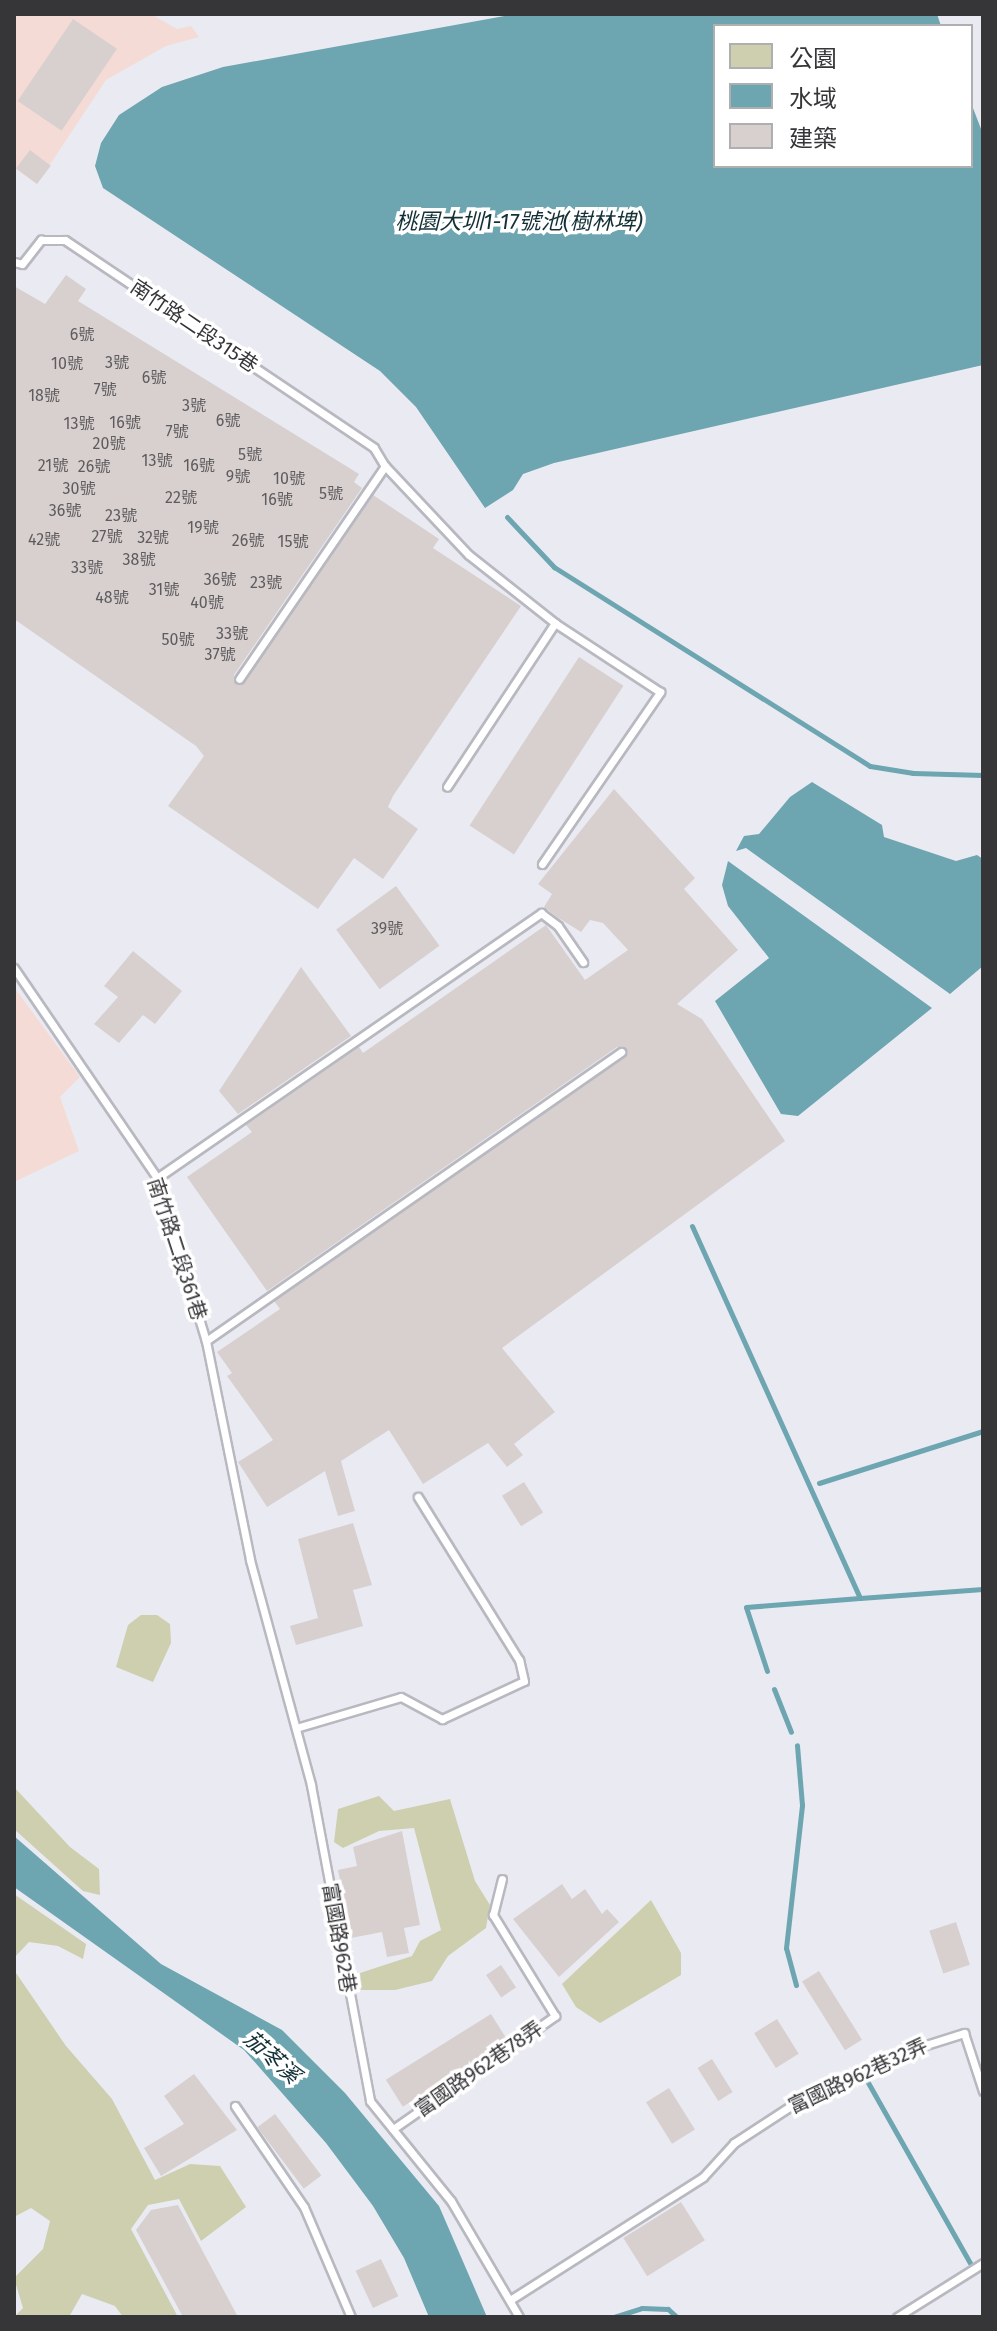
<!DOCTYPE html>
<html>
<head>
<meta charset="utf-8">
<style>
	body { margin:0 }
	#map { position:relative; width:997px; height:2331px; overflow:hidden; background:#eaebf2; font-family:"Fira Sans","Noto Sans TC",sans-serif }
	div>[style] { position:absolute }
	.industrial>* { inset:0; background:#f5dbd5 }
	.green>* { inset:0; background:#cdcfaf }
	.water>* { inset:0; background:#6da5b1 }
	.stream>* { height:5px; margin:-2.5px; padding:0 2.5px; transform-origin:2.5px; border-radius:2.5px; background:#6da5b1 }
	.building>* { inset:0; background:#d8cfcf; transform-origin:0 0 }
	.roads { filter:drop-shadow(2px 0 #b8b9c0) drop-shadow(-2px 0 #b8b9c0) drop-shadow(0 2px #b8b9c0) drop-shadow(0 -2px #b8b9c0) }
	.service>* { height:7px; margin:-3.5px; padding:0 3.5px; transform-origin:3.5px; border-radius:3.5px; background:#fff }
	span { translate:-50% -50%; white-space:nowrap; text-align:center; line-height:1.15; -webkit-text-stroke:7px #fff; paint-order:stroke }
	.number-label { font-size:16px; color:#5e5c5e }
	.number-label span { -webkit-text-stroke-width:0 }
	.street-label { font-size:20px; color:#363639 }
	.water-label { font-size:22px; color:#133036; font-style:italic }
	.frame { position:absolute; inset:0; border:16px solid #363639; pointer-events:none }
	.legend { position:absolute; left:713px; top:24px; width:260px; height:144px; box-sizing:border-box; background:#fff; border:2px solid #afafb0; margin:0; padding:10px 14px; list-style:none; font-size:24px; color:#363639 }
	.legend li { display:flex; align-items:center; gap:16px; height:40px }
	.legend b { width:40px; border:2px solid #afafb0 }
</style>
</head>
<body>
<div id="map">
	<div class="industrial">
		<i style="clip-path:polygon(14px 14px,151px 14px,177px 29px,191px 26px,199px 37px,166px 46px,106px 80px,37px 184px,14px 168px)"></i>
		<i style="clip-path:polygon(14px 987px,80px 1077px,60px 1097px,79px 1151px,14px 1182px)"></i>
	</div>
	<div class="green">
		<i style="clip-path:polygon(141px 1615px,157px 1615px,170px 1624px,171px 1643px,153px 1682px,116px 1667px,128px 1625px)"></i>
		<i style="clip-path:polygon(14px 1787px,70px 1847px,99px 1869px,100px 1895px,83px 1891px,14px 1829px)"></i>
		<i style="clip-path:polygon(379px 1796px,394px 1811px,450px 1799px,475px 1881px,490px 1905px,486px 1928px,448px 1956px,432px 1981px,395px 1990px,361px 1990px,360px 1973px,412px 1956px,420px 1941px,441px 1930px,414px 1828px,379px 1831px,343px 1848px,334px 1842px,338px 1809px)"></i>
		<i style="clip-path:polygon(14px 1894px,86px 1944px,83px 1959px,58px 1946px,29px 1942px,14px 1958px)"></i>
		<i style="clip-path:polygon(651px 1900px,681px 1953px,681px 1975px,600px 2023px,576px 2007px,562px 1984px)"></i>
		<i style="clip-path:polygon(14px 1970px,66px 2046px,112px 2099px,155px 2180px,190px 2164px,220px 2166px,246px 2207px,201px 2241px,179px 2199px,148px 2205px,131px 2229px,178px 2317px,123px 2317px,115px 2306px,82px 2294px,69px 2317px,14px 2317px,23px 2308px,14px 2278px,43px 2249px,50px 2221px,31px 2208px,14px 2217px)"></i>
	</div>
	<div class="water">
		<i style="clip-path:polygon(516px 14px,937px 14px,941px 26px,715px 26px,715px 166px,971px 166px,971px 103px,983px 134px,983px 365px,554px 463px,523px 474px,513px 490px,485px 508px,416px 407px,380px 371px,103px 188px,95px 166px,101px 143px,119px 115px,162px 87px,223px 67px)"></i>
		<i style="clip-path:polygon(812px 782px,882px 825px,884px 837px,956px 861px,977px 855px,983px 859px,983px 966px,950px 994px,746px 848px,736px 851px,744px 836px,759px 834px,790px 797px)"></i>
		<i style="clip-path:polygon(728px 861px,932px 1008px,798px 1116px,781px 1114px,715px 1001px,769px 958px,728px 906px,722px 885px)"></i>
		<i style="clip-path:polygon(14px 1836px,161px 1964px,282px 2030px,345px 2093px,439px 2206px,487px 2317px,429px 2317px,404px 2258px,373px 2206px,326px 2143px,244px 2050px,14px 1887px)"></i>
	</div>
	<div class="stream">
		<i style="left:507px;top:517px;width:69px;rotate:46.8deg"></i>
		<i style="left:554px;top:567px;width:373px;rotate:32.2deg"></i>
		<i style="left:870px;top:766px;width:44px;rotate:9.2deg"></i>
		<i style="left:913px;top:773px;width:70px;rotate:1.6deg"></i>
		<i style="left:692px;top:1226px;width:408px;rotate:65.7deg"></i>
		<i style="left:860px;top:1598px;width:123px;rotate:-4.2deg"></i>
		<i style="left:819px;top:1483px;width:172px;rotate:-17.6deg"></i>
		<i style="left:767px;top:1671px;width:67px;rotate:-108.2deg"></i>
		<i style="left:746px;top:1607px;width:114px;rotate:-4.5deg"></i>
		<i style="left:774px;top:1689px;width:46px;rotate:68.4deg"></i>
		<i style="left:796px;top:1985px;width:38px;rotate:-105deg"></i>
		<i style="left:786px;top:1948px;width:144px;rotate:-83.6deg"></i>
		<i style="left:802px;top:1805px;width:60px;rotate:-94.8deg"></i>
		<i style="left:866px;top:2079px;width:211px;rotate:60.5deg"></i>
		<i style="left:614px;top:2317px;width:29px;rotate:-18deg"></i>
		<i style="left:642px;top:2308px;width:26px;rotate:2deg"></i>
		<i style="left:668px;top:2309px;width:12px;rotate:42deg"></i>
	</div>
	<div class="building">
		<i style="left:73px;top:19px;width:53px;height:99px;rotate:34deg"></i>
		<i style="left:30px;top:150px;width:26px;height:23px;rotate:37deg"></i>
		<i style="clip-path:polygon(66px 275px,86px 289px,78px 301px,359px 474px,354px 482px,362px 488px,234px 675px,235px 684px,244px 683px,373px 495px,439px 539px,433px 548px,521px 606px,393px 796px,388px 807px,418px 829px,383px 879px,354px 858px,318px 909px,168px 806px,204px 756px,196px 746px,14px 619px,14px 286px,45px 304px)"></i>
		<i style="left:579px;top:657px;width:53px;height:201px;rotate:33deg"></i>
		<i style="clip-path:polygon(614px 789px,695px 878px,684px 889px,738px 950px,677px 1004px,702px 1019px,785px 1141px,502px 1348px,555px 1412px,514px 1444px,523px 1455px,507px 1467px,488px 1443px,423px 1484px,389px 1430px,341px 1461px,355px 1511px,338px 1516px,325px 1471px,267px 1507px,238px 1462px,273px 1440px,227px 1376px,232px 1373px,217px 1352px,280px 1309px,274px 1301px,627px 1051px,617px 1047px,267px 1291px,187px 1177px,252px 1132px,246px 1125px,359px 1047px,363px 1053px,546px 925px,585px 980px,628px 950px,603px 923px,590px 920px,581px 932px,557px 917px,544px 907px,552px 894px,538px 884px)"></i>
		<i style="left:396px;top:886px;width:74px;height:74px;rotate:54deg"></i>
		<i style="clip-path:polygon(133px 951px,182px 991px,155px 1024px,143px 1015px,119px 1043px,94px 1024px,118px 997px,104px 986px)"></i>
		<i style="clip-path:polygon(301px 967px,351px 1036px,238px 1114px,219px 1091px)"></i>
		<i style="left:524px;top:1482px;width:36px;height:26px;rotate:58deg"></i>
		<i style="clip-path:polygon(353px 1523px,372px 1585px,353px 1590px,363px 1626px,296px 1645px,290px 1626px,318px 1618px,298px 1539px)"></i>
		<i style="clip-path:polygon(402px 1831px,420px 1925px,404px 1928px,409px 1953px,387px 1957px,382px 1932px,351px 1938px,338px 1870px,357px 1866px,353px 1847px)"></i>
		<i style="clip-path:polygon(562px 1884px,572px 1899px,585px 1889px,602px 1914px,607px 1909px,619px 1922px,559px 1977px,513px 1919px)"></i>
		<i style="left:956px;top:1922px;width:45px;height:28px;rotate:72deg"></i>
		<i style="left:501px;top:1965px;width:27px;height:18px;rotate:56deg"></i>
		<i style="left:819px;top:1971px;width:81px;height:20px;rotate:58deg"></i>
		<i style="left:491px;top:2014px;width:32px;height:124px;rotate:58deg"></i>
		<i style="left:777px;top:2019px;width:41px;height:27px;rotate:58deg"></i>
		<i style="left:712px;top:2059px;width:39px;height:17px;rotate:58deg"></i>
		<i style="clip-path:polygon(194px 2074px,237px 2130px,161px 2176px,144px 2148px,184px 2124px,164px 2096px)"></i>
		<i style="left:669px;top:2088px;width:49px;height:27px;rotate:58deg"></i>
		<i style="left:275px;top:2114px;width:77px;height:22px;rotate:53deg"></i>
		<i style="left:681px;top:2202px;width:45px;height:68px;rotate:58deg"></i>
		<i style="clip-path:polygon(178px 2205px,238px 2317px,183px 2317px,136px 2230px,151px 2210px)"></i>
		<i style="left:381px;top:2259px;width:41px;height:28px;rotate:65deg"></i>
	</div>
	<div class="roads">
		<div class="service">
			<i style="left:14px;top:262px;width:8px;rotate:14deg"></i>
			<i style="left:22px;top:264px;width:31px;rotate:-52deg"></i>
			<i style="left:41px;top:240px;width:24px"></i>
			<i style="left:65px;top:240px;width:372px;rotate:33.9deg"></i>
			<i style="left:374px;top:448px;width:21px;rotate:59deg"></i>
			<i style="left:385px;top:466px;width:258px;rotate:124.4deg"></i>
			<i style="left:385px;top:466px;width:122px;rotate:46.7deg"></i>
			<i style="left:469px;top:555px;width:110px;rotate:38.3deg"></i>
			<i style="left:555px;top:623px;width:196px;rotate:123.4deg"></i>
			<i style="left:542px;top:864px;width:209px;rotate:-55.5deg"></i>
			<i style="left:660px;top:692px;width:126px;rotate:-146.7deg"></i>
			<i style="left:14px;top:968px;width:254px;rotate:55.7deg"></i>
			<i style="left:157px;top:1178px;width:170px;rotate:73.3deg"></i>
			<i style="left:206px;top:1341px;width:223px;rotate:78.6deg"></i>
			<i style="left:250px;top:1560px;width:233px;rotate:74.8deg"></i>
			<i style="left:311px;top:1785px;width:321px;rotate:79.4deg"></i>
			<i style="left:370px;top:2101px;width:129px;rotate:51deg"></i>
			<i style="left:451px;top:2201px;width:134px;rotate:59.6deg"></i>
			<i style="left:157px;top:1178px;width:467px;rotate:-34.6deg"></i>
			<i style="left:541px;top:913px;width:21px;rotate:37deg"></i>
			<i style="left:558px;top:926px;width:44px;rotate:55.2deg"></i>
			<i style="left:206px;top:1341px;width:506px;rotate:-34.85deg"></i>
			<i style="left:296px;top:1728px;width:109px;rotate:-16.4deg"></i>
			<i style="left:401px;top:1697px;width:47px;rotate:28.2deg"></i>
			<i style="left:442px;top:1719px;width:90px;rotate:-24.9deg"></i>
			<i style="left:524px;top:1681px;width:22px;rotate:-103deg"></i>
			<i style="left:519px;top:1660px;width:192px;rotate:-121.8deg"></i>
			<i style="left:235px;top:2106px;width:122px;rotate:55.7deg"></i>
			<i style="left:304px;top:2207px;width:120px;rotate:66.9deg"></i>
			<i style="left:393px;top:2129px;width:198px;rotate:-34.9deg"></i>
			<i style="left:555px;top:2016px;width:119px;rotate:-121.5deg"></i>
			<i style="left:493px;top:1915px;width:37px;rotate:-76deg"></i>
			<i style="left:510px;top:2300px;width:229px;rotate:-32.5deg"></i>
			<i style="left:703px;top:2177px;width:46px;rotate:-47.6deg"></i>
			<i style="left:734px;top:2143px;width:75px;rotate:-33.1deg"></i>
			<i style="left:797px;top:2102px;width:105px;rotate:-26.1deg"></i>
			<i style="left:891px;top:2056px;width:77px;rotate:-17.5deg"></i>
			<i style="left:964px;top:2033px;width:61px;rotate:71.9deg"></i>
			<i style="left:897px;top:2317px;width:102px;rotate:-32.1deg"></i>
		</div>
	</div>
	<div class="number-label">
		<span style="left:82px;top:335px">6號</span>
		<span style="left:117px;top:363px">3號</span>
		<span style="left:67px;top:364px">10號</span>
		<span style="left:154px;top:378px">6號</span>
		<span style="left:105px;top:390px">7號</span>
		<span style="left:44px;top:396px">18號</span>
		<span style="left:194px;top:406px">3號</span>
		<span style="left:228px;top:421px">6號</span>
		<span style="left:125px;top:423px">16號</span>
		<span style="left:79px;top:424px">13號</span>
		<span style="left:177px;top:432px">7號</span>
		<span style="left:109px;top:444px">20號</span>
		<span style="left:250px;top:455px">5號</span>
		<span style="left:157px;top:461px">13號</span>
		<span style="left:53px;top:466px">21號</span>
		<span style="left:199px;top:466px">16號</span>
		<span style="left:94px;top:467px">26號</span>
		<span style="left:238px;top:477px">9號</span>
		<span style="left:289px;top:479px">10號</span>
		<span style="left:79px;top:489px">30號</span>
		<span style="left:331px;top:494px">5號</span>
		<span style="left:181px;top:498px">22號</span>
		<span style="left:277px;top:500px">16號</span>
		<span style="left:65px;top:511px">36號</span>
		<span style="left:121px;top:516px">23號</span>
		<span style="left:203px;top:528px">19號</span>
		<span style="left:107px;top:537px">27號</span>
		<span style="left:153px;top:538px">32號</span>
		<span style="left:44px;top:540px">42號</span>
		<span style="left:248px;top:541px">26號</span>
		<span style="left:293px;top:542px">15號</span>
		<span style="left:139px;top:560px">38號</span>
		<span style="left:87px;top:568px">33號</span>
		<span style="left:220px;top:580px">36號</span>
		<span style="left:266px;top:583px">23號</span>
		<span style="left:164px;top:590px">31號</span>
		<span style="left:112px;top:598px">48號</span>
		<span style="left:207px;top:603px">40號</span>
		<span style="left:232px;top:634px">33號</span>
		<span style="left:178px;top:640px">50號</span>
		<span style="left:220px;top:655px">37號</span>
		<span style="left:387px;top:929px">39號</span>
	</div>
	<div class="street-label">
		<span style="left:194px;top:326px;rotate:34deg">南竹路二段315巷</span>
		<span style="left:177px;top:1249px;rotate:72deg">南竹路二段361巷</span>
		<span style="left:339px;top:1938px;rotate:80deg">富國路962巷</span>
		<span style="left:479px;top:2069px;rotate:-35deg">富國路962巷78弄</span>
		<span style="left:858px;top:2076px;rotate:-25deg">富國路962巷32弄</span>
	</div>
	<div class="water-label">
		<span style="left:519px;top:222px">桃園大圳1-17號池(樹林埤)</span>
		<span style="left:272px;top:2057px;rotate:42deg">茄苳溪</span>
	</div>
	<div class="frame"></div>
	<ul class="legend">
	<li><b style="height:22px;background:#cdcfaf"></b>公園</li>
	<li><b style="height:22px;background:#6da5b1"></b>水域</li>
	<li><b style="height:22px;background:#d8cfcf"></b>建築</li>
	</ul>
</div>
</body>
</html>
